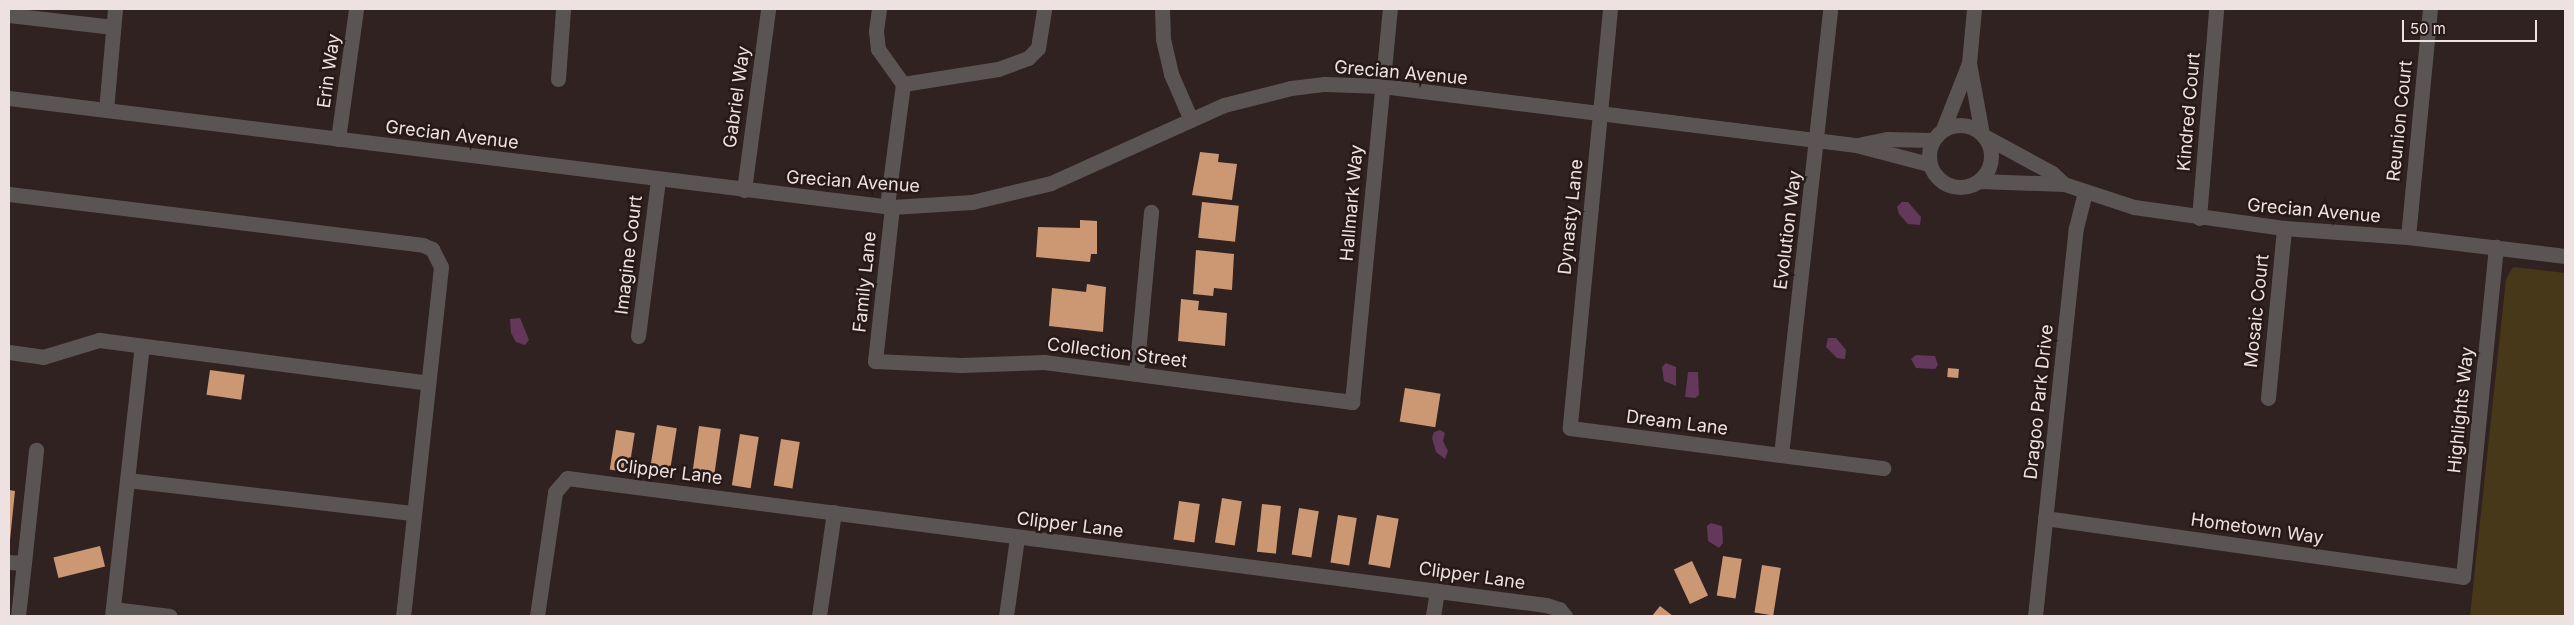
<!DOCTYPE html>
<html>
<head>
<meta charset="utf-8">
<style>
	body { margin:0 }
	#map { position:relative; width:2574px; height:625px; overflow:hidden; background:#302220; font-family:Inter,sans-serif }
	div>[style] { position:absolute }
	.green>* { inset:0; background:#47381a }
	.water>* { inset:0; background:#64385b }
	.building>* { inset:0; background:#cc9874; transform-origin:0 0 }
	.minor>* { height:15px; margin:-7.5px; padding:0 7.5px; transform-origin:7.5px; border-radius:7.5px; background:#5b5455 }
	.minor>.ring { margin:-7.5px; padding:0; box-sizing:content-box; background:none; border:15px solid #5b5455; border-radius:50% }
	span { translate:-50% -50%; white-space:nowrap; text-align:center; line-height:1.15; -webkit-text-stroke:5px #261917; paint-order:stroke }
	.street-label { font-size:18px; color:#ede2e1 }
	.frame { position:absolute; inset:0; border:10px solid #ede2e1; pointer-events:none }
	.scale { position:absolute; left:2402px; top:20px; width:135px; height:22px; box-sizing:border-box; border:2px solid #ede2e1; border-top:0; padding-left:6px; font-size:15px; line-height:18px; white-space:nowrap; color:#ede2e1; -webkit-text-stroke:4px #261917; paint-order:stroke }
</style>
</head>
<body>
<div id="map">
	<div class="green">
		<i style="clip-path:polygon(2513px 267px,2565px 273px,2565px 616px,2470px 616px,2506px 279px)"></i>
	</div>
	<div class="water">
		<i style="clip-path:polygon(1902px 202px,1908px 202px,1921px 217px,1920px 225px,1908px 224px,1899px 214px,1897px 207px)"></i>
		<i style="clip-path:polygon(520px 318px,529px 340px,525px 345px,516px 342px,511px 333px,510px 319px)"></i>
		<i style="clip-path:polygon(1828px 338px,1836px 338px,1846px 350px,1845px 359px,1837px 358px,1826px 347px)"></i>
		<i style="clip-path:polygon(1916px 355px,1935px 356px,1938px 365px,1935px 369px,1916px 368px,1911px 359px)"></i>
		<i style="clip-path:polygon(1666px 363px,1676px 367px,1676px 386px,1664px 381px,1662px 367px)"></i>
		<i style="clip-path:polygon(1688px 372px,1698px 372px,1699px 395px,1695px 398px,1685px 397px)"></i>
		<i style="clip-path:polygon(1440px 430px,1445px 433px,1443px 441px,1448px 451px,1445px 459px,1436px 452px,1432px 438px,1434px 432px)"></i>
		<i style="clip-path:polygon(1711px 523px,1722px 526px,1723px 543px,1719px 548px,1708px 541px,1707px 526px)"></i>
	</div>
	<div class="building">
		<i style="clip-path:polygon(1200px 152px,1219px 154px,1218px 162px,1237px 164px,1232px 200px,1192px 195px)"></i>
		<i style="left:1202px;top:202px;width:37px;height:36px;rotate:6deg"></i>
		<i style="clip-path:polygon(1080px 220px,1097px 221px,1097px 254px,1091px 254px,1090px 262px,1036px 257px,1038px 227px,1080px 228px)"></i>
		<i style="clip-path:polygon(1196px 250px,1234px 254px,1232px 290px,1214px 288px,1213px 296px,1193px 294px)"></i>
		<i style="clip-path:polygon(1087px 284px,1106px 287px,1103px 332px,1049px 326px,1052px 288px,1086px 292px)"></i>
		<i style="clip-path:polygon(1181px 299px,1199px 301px,1198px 310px,1227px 313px,1225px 346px,1178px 341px)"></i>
		<i style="left:1948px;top:368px;width:11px;height:9px;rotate:5deg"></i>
		<i style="left:210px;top:370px;width:35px;height:25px;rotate:8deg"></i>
		<i style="left:1405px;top:388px;width:36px;height:34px;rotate:9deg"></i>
		<i style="left:657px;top:425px;width:20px;height:44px;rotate:9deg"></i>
		<i style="left:699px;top:426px;width:22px;height:50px;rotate:8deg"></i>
		<i style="left:616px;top:430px;width:19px;height:40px;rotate:9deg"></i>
		<i style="left:740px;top:434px;width:19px;height:52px;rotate:9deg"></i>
		<i style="left:781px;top:439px;width:19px;height:47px;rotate:9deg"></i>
		<i style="clip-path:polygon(9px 490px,15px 491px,10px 540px,9px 540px)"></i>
		<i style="left:1222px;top:498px;width:20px;height:45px;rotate:9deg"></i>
		<i style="left:1179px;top:501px;width:21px;height:39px;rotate:8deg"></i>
		<i style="left:1262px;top:504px;width:19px;height:48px;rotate:6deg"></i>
		<i style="left:1299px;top:508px;width:20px;height:47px;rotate:9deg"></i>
		<i style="left:1338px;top:515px;width:19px;height:48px;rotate:9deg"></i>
		<i style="left:1377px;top:515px;width:22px;height:50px;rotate:10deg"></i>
		<i style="left:100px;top:546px;width:21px;height:48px;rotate:76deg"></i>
		<i style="left:1723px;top:556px;width:19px;height:40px;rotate:9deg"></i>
		<i style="left:1692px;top:561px;width:38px;height:20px;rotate:65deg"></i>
		<i style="left:1762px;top:565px;width:19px;height:48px;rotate:9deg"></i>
		<i style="clip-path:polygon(1660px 606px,1673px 616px,1652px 616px)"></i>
	</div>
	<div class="minor">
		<i style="left:879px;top:9px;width:22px;rotate:98deg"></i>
		<i style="left:876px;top:31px;width:18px;rotate:84deg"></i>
		<i style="left:878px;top:49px;width:43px;rotate:54.5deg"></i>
		<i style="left:903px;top:84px;width:123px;rotate:97.5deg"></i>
		<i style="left:1162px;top:9px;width:30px;rotate:88deg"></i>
		<i style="left:1163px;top:39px;width:36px;rotate:77deg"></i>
		<i style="left:1171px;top:74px;width:50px;rotate:66.5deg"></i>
		<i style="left:1610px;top:9px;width:421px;rotate:95.5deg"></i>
		<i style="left:1570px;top:428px;width:316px;rotate:7.3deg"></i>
		<i style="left:9px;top:15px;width:105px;rotate:6.6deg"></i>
		<i style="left:1969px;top:63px;width:72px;rotate:79.6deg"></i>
		<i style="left:558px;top:79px;width:70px;rotate:-85.9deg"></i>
		<i style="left:903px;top:84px;width:96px;rotate:-9deg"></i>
		<i style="left:998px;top:69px;width:32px;rotate:-20deg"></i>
		<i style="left:1028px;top:58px;width:14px;rotate:-45deg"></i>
		<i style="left:1038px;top:48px;width:39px;rotate:-81deg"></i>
		<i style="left:9px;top:98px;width:890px;rotate:7.04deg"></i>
		<i style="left:892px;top:207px;width:80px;rotate:-3.6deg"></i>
		<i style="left:972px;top:202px;width:81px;rotate:-13.5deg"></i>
		<i style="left:1051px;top:183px;width:190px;rotate:-24.3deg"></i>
		<i style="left:1224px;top:105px;width:69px;rotate:-14.2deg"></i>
		<i style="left:1291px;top:88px;width:34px;rotate:-7deg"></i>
		<i style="left:1325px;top:84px;width:57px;rotate:2deg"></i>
		<i style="left:1382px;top:86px;width:478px;rotate:7.1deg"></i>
		<i style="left:1856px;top:145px;width:75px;rotate:14.6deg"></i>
		<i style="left:106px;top:110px;width:101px;rotate:-84.9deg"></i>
		<i class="ring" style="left:1929px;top:125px;width:47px;height:47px"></i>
		<i style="left:1943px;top:129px;width:71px;rotate:-68.5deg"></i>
		<i style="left:1969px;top:63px;width:54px;rotate:-84.7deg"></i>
		<i style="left:1986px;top:137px;width:75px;rotate:28.6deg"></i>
		<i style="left:2052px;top:173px;width:16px;rotate:43deg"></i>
		<i style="left:2064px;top:184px;width:74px;rotate:18.2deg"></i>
		<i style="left:2134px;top:207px;width:151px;rotate:8deg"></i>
		<i style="left:2284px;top:228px;width:124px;rotate:4.2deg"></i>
		<i style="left:2408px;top:237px;width:158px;rotate:6.9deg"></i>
		<i style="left:338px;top:139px;width:131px;rotate:-82.1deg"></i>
		<i style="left:1862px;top:144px;width:25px;rotate:-11deg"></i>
		<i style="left:1887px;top:139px;width:45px;rotate:1.3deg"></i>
		<i style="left:1979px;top:181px;width:85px;rotate:2deg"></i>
		<i style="left:744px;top:190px;width:183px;rotate:-82.4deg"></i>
		<i style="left:9px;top:194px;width:417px;rotate:7deg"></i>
		<i style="left:423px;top:245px;width:10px;rotate:24deg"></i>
		<i style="left:432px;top:249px;width:20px;rotate:63deg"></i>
		<i style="left:441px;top:267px;width:351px;rotate:96.2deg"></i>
		<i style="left:892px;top:207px;width:155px;rotate:96.3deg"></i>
		<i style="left:875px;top:361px;width:86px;rotate:2.7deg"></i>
		<i style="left:961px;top:365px;width:83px;rotate:-2.1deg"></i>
		<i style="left:1044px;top:362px;width:311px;rotate:7.4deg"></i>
		<i style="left:1352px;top:402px;width:395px;rotate:-84.5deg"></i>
		<i style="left:2199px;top:218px;width:210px;rotate:-85.3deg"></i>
		<i style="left:2408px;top:237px;width:229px;rotate:-84.5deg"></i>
		<i style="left:638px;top:336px;width:158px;rotate:-82.7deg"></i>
		<i style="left:9px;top:352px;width:34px;rotate:8deg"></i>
		<i style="left:43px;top:357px;width:59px;rotate:-16.9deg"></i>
		<i style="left:99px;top:340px;width:332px;rotate:7.4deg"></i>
		<i style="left:1136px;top:374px;width:163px;rotate:-84.7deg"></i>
		<i style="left:2268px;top:398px;width:171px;rotate:-84.6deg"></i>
		<i style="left:1781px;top:455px;width:449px;rotate:-83.7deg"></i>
		<i style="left:127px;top:480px;width:289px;rotate:6.6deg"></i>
		<i style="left:2045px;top:518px;width:422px;rotate:8deg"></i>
		<i style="left:2463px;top:577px;width:332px;rotate:-84.3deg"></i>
		<i style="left:9px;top:562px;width:15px;rotate:4deg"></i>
		<i style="left:24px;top:563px;width:53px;rotate:96.5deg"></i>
		<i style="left:24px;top:563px;width:114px;rotate:-83.9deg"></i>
		<i style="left:113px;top:609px;width:57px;rotate:7deg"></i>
		<i style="left:112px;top:616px;width:272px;rotate:-83.7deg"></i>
		<i style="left:537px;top:616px;width:125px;rotate:-81.7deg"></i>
		<i style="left:555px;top:492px;width:18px;rotate:-49deg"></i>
		<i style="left:567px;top:478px;width:987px;rotate:7.39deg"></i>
		<i style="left:1546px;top:605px;width:14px;rotate:17deg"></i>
		<i style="left:1559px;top:609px;width:9px;rotate:49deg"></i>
		<i style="left:819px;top:616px;width:105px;rotate:-81.8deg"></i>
		<i style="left:1006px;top:616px;width:79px;rotate:-82deg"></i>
		<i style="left:1433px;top:616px;width:26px;rotate:-81deg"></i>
		<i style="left:2035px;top:616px;width:390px;rotate:-84deg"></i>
		<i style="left:2076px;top:228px;width:36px;rotate:-76deg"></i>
	</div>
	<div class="street-label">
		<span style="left:329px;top:71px;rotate:-82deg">Erin Way</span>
		<span style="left:1401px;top:73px;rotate:5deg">Grecian Avenue</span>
		<span style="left:737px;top:97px;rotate:-82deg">Gabriel Way</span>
		<span style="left:2189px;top:112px;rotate:-85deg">Kindred Court</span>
		<span style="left:2400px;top:121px;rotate:-84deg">Reunion Court</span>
		<span style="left:452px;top:135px;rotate:7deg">Grecian Avenue</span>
		<span style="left:853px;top:182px;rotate:4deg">Grecian Avenue</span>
		<span style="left:1352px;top:203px;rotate:-85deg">Hallmark Way</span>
		<span style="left:2314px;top:211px;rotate:5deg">Grecian Avenue</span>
		<span style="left:1571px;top:217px;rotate:-84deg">Dynasty Lane</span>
		<span style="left:1788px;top:230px;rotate:-83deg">Evolution Way</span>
		<span style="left:629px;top:255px;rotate:-83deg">Imagine Court</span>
		<span style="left:865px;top:282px;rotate:-84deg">Family Lane</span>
		<span style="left:2257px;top:311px;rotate:-84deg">Mosaic Court</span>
		<span style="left:1117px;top:353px;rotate:7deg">Collection Street</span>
		<span style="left:2039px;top:402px;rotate:-84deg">Dragoo Park Drive</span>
		<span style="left:2461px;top:410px;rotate:-84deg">Highlights Way</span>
		<span style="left:1677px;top:423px;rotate:7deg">Dream Lane</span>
		<span style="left:669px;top:472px;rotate:7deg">Clipper Lane</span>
		<span style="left:1070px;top:525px;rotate:7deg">Clipper Lane</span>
		<span style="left:2257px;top:529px;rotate:8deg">Hometown Way</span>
		<span style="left:1472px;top:576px;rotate:8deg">Clipper Lane</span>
	</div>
	<div class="frame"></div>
	<div class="scale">50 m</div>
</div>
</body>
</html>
